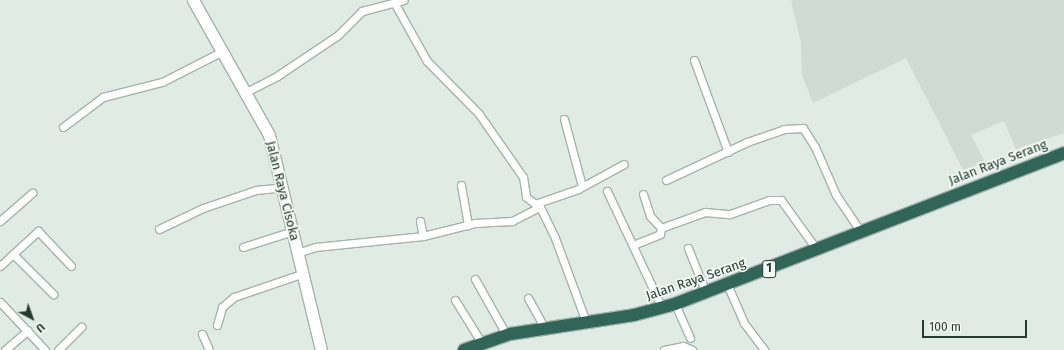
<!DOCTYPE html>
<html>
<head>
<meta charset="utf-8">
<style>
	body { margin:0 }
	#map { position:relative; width:1064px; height:350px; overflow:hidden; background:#e1ebe6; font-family:"Fira Sans",sans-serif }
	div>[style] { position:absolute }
	.built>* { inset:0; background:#d0dbd5 }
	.roads { filter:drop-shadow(1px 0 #a4b3ad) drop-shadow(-1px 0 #a4b3ad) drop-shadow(0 1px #a4b3ad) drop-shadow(0 -1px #a4b3ad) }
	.street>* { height:7px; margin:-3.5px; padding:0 3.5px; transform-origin:3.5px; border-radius:3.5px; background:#fff }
	.secondary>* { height:11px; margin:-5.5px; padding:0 5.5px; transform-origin:5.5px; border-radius:5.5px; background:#fff }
	.highway>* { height:12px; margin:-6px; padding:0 6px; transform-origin:6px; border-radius:6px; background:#306557 }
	span { translate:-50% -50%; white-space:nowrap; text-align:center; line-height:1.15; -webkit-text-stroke:3.5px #f2f8f4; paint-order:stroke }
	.shield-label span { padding:1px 3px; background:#f2f8f4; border:1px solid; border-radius:3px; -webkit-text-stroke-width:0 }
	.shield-label { font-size:12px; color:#233b33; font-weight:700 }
	.street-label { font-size:13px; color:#233b33 }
	.north { position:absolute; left:12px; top:298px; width:40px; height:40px; -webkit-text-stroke:3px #f2f8f4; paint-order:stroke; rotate:139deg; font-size:11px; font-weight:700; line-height:16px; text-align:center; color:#233b33 }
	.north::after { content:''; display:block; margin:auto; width:14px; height:18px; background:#233b33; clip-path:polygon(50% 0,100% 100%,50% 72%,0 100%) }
	.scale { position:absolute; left:922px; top:320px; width:105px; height:18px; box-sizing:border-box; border:2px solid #233b33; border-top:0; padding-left:5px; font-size:12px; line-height:14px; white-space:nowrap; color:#233b33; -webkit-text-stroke:3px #f2f8f4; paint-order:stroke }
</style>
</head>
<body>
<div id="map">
	<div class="built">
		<i style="clip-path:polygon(791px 0,1064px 0,1064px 133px,1016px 149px,1004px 121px,971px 135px,985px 162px,963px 170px,906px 58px,813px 103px,802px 75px,801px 43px)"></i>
	</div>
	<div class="roads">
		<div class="street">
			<i style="left:395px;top:4px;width:65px;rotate:60.7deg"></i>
			<i style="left:427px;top:61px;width:74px;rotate:45.5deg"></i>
			<i style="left:479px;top:114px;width:77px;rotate:55.1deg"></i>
			<i style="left:523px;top:177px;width:20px;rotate:81deg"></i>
			<i style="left:526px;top:197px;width:17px;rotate:36deg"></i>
			<i style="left:540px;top:207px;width:34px;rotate:64deg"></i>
			<i style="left:555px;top:238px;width:90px;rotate:69.7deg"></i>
			<i style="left:694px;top:60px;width:98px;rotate:69.7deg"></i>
			<i style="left:246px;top:92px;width:35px;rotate:-27deg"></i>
			<i style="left:277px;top:76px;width:73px;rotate:-33.9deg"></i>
			<i style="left:338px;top:35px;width:34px;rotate:-45deg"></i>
			<i style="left:362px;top:11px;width:43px;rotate:-14.7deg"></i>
			<i style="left:564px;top:119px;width:69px;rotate:75deg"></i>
			<i style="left:63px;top:127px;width:50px;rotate:-36.9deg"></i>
			<i style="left:103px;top:97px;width:61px;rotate:-14.3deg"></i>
			<i style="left:162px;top:82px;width:68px;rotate:-26.9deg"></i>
			<i style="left:666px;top:180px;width:89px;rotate:-25.1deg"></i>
			<i style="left:747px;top:142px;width:39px;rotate:-19deg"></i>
			<i style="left:784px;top:129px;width:19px;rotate:-3deg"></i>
			<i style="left:803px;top:128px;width:22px;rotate:58deg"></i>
			<i style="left:815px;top:147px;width:52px;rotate:66.4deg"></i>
			<i style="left:836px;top:195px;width:45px;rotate:56deg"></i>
			<i style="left:461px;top:185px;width:41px;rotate:80.1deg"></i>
			<i style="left:607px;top:191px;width:129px;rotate:64.8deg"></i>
			<i style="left:643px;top:194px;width:23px;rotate:72deg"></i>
			<i style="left:650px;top:216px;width:16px;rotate:47deg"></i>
			<i style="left:661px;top:228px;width:47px;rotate:-20deg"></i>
			<i style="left:705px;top:212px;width:25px;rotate:5deg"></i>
			<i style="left:730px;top:214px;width:41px;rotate:-19.7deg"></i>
			<i style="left:769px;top:200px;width:12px"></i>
			<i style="left:781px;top:200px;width:62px;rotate:54.2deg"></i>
			<i style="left:535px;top:204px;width:46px;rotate:-19.2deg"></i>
			<i style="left:578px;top:189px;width:52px;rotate:-28.5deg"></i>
			<i style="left:0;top:221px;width:43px;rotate:-41.2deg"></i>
			<i style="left:420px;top:221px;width:15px;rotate:79deg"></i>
			<i style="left:159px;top:229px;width:49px;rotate:-25.5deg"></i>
			<i style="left:203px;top:208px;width:56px;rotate:-18.8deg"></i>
			<i style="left:256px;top:190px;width:27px;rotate:-6deg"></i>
			<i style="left:633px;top:245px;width:29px;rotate:-22deg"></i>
			<i style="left:660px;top:234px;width:6px;rotate:-81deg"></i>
			<i style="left:243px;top:247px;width:52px;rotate:-17.7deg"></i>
			<i style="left:688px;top:248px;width:48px;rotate:68.2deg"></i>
			<i style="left:297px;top:253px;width:19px;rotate:-18deg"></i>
			<i style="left:315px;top:247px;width:109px;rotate:-5.8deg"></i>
			<i style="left:423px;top:236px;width:54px;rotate:-14deg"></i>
			<i style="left:475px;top:223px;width:37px;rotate:-3deg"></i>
			<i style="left:512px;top:221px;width:31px;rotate:-27deg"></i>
			<i style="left:13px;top:254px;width:57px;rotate:45deg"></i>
			<i style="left:0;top:266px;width:52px;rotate:-42.6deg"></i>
			<i style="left:38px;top:231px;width:48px;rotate:46.7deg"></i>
			<i style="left:475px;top:279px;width:63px;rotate:60.6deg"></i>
			<i style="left:727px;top:284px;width:43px;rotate:66.4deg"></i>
			<i style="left:744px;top:323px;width:34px;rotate:53deg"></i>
			<i style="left:528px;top:298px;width:35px;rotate:61deg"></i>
			<i style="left:455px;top:300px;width:49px;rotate:58.2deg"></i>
			<i style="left:0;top:302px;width:66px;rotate:46.8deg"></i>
			<i style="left:675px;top:304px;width:37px;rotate:66deg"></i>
			<i style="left:217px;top:325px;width:19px;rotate:-74deg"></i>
			<i style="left:222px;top:307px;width:16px;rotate:-40deg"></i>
			<i style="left:234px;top:297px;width:71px;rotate:-18.9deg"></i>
			<i style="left:202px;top:334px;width:17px;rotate:66deg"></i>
			<i style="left:5px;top:350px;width:30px;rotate:-41deg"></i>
			<i style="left:58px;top:350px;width:33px;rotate:-45deg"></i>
			<i style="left:664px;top:350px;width:19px;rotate:-12deg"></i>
			<i style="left:683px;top:346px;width:10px;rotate:24deg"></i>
		</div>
		<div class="secondary">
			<i style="left:193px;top:0;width:155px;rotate:60.6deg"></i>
			<i style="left:269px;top:135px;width:221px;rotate:76.4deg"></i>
		</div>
		<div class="highway">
			<i style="left:464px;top:350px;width:49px;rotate:-19.2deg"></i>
			<i style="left:510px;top:334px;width:125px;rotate:-8.7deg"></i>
			<i style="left:634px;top:315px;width:42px;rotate:-15deg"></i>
			<i style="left:675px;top:304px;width:417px;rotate:-21.2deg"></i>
		</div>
	</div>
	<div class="shield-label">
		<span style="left:769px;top:269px">1</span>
	</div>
	<div class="street-label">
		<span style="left:998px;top:163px;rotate:-21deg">Jalan Raya Serang</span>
		<span style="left:282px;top:191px;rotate:76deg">Jalan Raya Cisoka</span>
		<span style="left:696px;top:280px;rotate:-19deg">Jalan Raya Serang</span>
	</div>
	<div class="north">U</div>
	<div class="scale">100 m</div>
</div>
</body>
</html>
